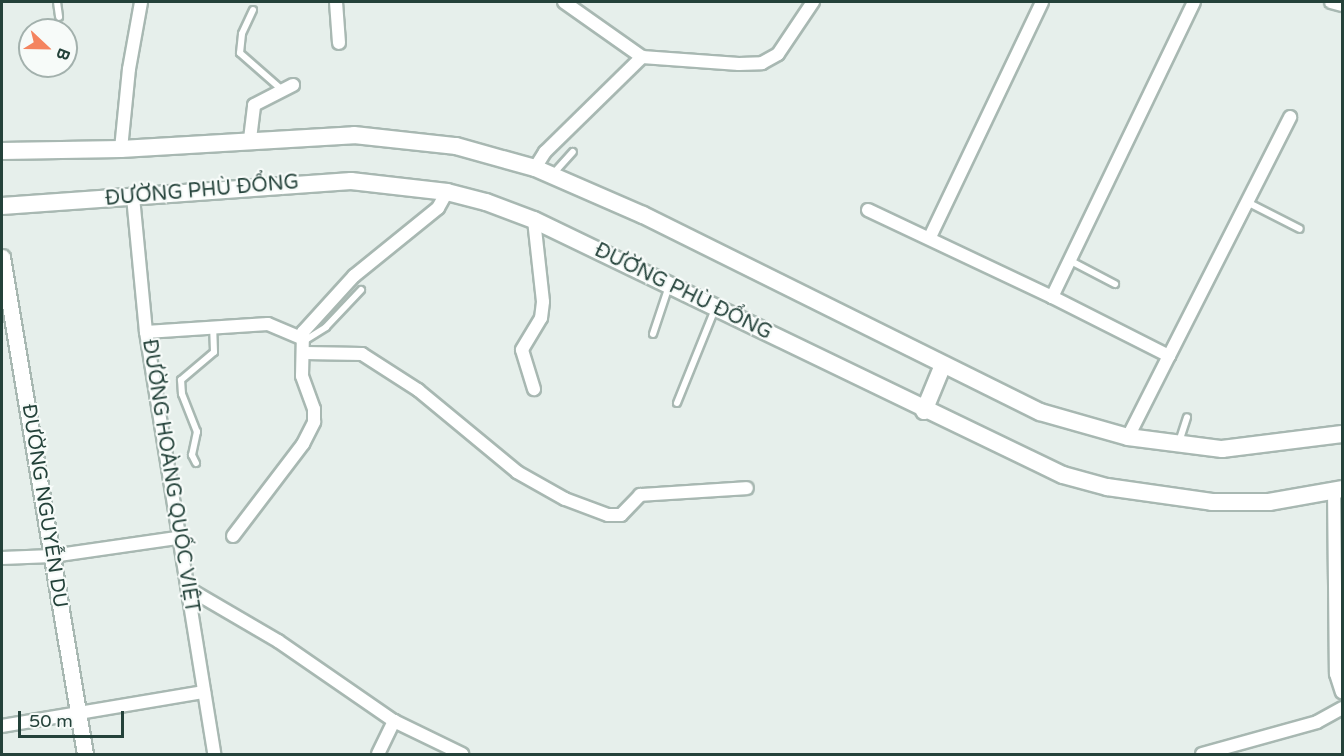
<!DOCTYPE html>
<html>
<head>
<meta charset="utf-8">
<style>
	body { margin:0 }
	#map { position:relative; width:1344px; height:756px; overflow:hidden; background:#e6efeb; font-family:"Varela Round",sans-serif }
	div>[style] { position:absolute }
	.roads { filter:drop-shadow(2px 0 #a8b8b2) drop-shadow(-2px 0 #a8b8b2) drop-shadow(0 2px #a8b8b2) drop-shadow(0 -2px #a8b8b2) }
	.service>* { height:6px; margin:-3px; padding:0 3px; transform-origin:3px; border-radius:3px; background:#fff }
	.minor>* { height:12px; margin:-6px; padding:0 6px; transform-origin:6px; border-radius:6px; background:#fff }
	.tertiary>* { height:15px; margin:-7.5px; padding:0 7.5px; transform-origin:7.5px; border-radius:7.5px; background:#fff }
	.secondary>* { height:16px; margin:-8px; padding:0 8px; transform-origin:8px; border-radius:8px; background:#fff }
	span { translate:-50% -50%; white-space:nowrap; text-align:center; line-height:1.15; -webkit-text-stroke:4.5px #f7fbf9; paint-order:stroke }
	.street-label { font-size:20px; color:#24423a }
	.frame { position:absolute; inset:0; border:3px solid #24423a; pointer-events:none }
	.north { position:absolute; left:18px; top:18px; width:60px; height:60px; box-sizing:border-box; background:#f7fbf9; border:2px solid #a3b1ad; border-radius:50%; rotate:112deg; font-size:16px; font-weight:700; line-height:24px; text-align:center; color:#24423a }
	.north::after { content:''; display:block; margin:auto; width:21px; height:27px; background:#f4845f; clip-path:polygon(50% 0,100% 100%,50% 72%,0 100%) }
	.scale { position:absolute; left:18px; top:711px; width:106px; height:27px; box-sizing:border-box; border:3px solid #24423a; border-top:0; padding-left:8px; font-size:18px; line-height:21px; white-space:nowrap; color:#24423a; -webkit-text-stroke:4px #f7fbf9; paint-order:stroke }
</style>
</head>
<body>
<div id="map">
	<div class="roads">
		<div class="service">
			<i style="left:57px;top:2px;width:15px;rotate:82deg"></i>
			<i style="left:253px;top:10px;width:26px;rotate:115deg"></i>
			<i style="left:242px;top:34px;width:19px;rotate:96deg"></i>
			<i style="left:240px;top:53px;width:55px;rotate:41.3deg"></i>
			<i style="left:552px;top:175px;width:31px;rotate:-48deg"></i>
			<i style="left:1247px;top:202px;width:59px;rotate:27deg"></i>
			<i style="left:1069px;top:260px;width:52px;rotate:27.6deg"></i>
			<i style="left:653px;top:334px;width:51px;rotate:-71.6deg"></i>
			<i style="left:304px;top:341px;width:26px;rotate:-32deg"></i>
			<i style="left:326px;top:327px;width:51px;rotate:-46.6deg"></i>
			<i style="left:677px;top:403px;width:101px;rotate:-68deg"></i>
			<i style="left:1179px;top:442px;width:26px;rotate:-72deg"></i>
			<i style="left:196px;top:463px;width:9px;rotate:-117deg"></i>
			<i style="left:192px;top:455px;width:24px;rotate:-78deg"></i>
			<i style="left:197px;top:432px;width:41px;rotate:-111.5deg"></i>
			<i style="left:182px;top:394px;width:14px;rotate:-94deg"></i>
			<i style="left:181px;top:380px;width:43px;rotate:-40.3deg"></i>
			<i style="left:214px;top:352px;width:24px;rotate:-92deg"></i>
		</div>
		<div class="minor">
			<i style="left:336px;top:2px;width:41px;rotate:85.8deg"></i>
			<i style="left:564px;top:2px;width:95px;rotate:35.2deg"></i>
			<i style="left:642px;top:57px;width:97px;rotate:4.1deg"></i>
			<i style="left:739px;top:64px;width:23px;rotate:-2deg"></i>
			<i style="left:762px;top:63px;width:18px;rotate:-29deg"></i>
			<i style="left:778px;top:54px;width:63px;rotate:-56.1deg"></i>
			<i style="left:1331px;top:2px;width:11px;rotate:15deg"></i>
			<i style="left:250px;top:139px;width:34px;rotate:-83deg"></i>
			<i style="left:254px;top:105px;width:44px;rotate:-27.1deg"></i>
			<i style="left:121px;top:149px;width:80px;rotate:-84.3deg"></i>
			<i style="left:129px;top:69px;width:68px;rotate:-79.8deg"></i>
			<i style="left:535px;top:168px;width:19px;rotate:-58deg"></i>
			<i style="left:545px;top:152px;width:136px;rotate:-44.4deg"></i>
			<i style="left:133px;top:197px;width:136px;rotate:84.5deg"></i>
			<i style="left:146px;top:332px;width:427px;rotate:80.8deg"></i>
			<i style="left:868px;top:210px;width:204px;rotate:25.3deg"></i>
			<i style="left:534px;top:220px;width:82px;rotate:83.7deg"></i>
			<i style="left:543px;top:302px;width:16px;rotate:97deg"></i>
			<i style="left:541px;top:318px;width:37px;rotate:121deg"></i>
			<i style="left:522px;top:350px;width:41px;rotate:72.9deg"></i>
			<i style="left:930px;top:237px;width:260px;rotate:-64.5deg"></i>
			<i style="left:146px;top:332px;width:122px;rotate:-3.8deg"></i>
			<i style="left:268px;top:324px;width:36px;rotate:23deg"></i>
			<i style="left:305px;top:353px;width:57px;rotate:1deg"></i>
			<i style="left:362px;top:354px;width:67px;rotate:32.7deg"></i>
			<i style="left:418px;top:390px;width:129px;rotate:39.6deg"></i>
			<i style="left:517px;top:472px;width:55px;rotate:29.4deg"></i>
			<i style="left:565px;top:499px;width:46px;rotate:20.4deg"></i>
			<i style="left:608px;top:515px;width:13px"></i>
			<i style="left:621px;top:515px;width:28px;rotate:-46deg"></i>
			<i style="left:640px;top:495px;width:107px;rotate:-3.7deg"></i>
			<i style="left:1169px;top:356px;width:268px;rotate:-63.1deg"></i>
			<i style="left:1128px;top:437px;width:91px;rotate:-63.2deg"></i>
			<i style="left:1169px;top:356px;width:131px;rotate:-153.2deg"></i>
			<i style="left:1052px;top:297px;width:327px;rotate:-64.3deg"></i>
			<i style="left:1334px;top:490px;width:184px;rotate:89.4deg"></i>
			<i style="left:1336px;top:674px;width:19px;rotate:72deg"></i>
			<i style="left:233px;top:536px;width:116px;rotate:-52.7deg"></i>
			<i style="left:303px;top:444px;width:25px;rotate:-63deg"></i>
			<i style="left:314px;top:422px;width:13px;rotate:-90deg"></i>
			<i style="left:314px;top:409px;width:35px;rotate:-110deg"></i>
			<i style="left:302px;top:376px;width:44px;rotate:-88.7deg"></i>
			<i style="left:303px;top:332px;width:76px;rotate:-47.7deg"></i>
			<i style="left:354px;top:276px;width:108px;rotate:-39deg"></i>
			<i style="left:438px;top:208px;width:18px;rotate:-61deg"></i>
			<i style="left:2px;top:558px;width:50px;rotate:-2.3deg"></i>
			<i style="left:52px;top:556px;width:126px;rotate:-8.2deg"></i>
			<i style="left:189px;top:589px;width:103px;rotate:30.3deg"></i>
			<i style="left:278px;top:641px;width:141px;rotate:34.6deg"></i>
			<i style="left:394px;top:721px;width:76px;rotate:25.9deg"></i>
			<i style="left:2px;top:726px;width:205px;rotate:-9.6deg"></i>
			<i style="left:378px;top:754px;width:37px;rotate:-64deg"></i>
			<i style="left:1202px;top:754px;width:119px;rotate:-15.5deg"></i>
			<i style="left:1317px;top:722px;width:29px;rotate:-29deg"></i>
		</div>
		<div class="tertiary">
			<i style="left:2px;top:257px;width:504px;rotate:80.52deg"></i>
		</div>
		<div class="secondary">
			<i style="left:2px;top:151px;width:119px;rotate:-1deg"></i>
			<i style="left:121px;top:149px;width:233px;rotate:-3.4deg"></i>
			<i style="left:354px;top:135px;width:103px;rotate:6.2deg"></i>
			<i style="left:456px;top:146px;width:82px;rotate:15.6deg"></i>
			<i style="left:535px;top:168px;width:118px;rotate:23.5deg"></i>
			<i style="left:643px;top:215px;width:443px;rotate:26.4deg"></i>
			<i style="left:1040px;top:412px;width:91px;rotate:15.9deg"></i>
			<i style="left:1128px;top:437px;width:95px;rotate:7.3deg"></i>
			<i style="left:1222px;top:449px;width:121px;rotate:-7.1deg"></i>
			<i style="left:2px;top:206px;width:350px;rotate:-4.1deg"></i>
			<i style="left:351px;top:181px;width:97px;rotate:6.5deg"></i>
			<i style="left:447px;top:192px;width:40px;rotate:14.4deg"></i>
			<i style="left:486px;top:202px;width:51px;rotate:20.6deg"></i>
			<i style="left:534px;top:220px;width:587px;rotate:25.74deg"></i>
			<i style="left:1063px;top:475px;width:46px;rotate:15.3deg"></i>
			<i style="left:1107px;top:487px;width:106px;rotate:8.1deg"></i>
			<i style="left:1212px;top:502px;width:57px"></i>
			<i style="left:1269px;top:502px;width:74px;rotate:-10.1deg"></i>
			<i style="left:924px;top:411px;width:50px;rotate:-67.6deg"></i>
		</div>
	</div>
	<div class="street-label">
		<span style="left:202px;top:191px;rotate:-5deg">ĐƯỜNG PHÙ ĐỔNG</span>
		<span style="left:683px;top:292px;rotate:26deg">ĐƯỜNG PHÙ ĐỔNG</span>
		<span style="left:170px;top:476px;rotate:81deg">ĐƯỜNG HOÀNG QUỐC VIỆT</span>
		<span style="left:44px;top:506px;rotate:81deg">ĐƯỜNG NGUYỄN DU</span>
	</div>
	<div class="frame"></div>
	<div class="north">B</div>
	<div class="scale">50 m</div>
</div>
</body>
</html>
